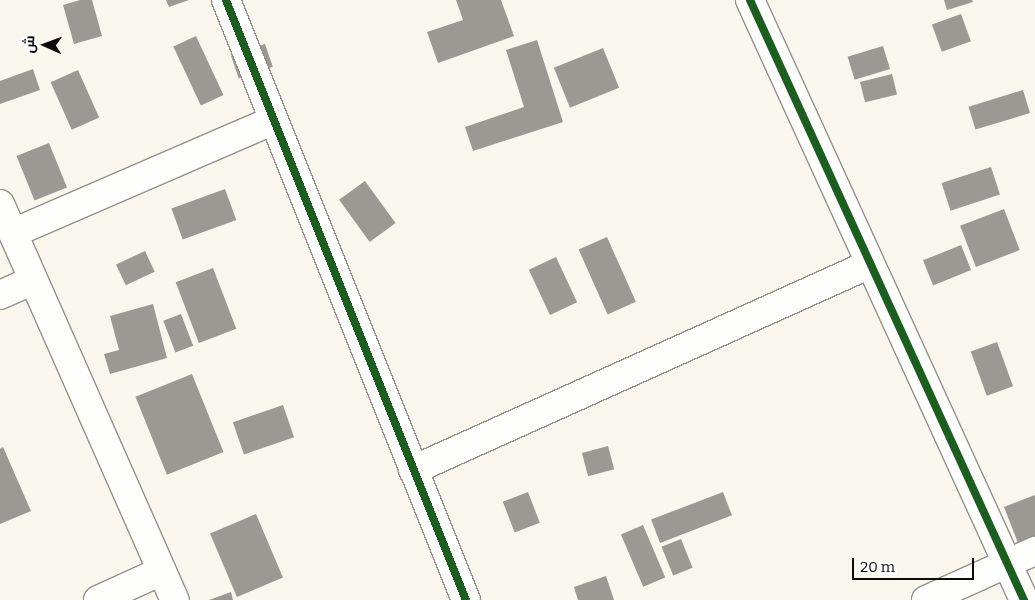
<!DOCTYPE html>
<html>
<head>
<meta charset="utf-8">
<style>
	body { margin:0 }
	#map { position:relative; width:1035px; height:600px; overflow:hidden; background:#f9f6ee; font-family:Bitter,Cairo,serif }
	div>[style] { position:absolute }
	.building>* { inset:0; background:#9c9894; transform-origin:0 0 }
	.roads { filter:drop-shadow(1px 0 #92918d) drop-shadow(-1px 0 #92918d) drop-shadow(0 1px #92918d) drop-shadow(0 -1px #92918d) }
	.minor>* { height:28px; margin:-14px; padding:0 14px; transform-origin:14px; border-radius:14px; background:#fefefc }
	.cycleway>* { height:8px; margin:-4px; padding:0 4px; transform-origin:4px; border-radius:4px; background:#1b5e20 }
	span { translate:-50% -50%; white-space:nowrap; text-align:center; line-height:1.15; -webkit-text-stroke:5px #fff; paint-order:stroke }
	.north { position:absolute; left:20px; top:20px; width:50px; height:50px; -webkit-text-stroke:4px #fff; paint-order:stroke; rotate:272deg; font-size:14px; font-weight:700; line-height:20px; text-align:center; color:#0b0b0b }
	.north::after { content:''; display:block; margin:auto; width:18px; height:22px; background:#0b0b0b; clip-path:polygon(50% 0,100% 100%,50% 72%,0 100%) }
	.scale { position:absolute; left:852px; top:558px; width:122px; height:22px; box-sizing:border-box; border:2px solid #0b0b0b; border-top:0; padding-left:6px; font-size:15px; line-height:18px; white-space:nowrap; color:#0b0b0b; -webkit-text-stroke:4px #fff; paint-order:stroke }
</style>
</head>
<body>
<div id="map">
	<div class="building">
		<i style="clip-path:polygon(80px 0,92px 0,102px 36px,74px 44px,63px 5px)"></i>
		<i style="clip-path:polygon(166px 0,189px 0,169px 7px)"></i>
		<i style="clip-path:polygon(456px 0,501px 0,514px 36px,438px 63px,427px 32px,463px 20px)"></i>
		<i style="clip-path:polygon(944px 0,972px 0,973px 2px,947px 10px)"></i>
		<i style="left:961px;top:14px;width:29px;height:31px;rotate:70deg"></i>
		<i style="left:196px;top:36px;width:65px;height:25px;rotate:65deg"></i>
		<i style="clip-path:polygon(537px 40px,563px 122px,473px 151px,465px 127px,524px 107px,506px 50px)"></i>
		<i style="left:265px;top:44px;width:24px;height:36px;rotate:71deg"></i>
		<i style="left:883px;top:46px;width:24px;height:37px;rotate:73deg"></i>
		<i style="left:603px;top:48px;width:43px;height:53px;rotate:68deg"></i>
		<i style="clip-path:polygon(33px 69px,40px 90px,0 104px,0 81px)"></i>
		<i style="left:78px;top:70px;width:52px;height:30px;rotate:66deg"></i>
		<i style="left:892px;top:74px;width:21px;height:33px;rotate:76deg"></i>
		<i style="left:1023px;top:90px;width:24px;height:57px;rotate:73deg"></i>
		<i style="left:49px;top:143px;width:48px;height:35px;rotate:68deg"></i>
		<i style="left:991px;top:167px;width:29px;height:52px;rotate:72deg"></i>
		<i style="left:365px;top:181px;width:52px;height:32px;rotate:54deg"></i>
		<i style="left:225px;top:189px;width:33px;height:57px;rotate:70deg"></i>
		<i style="left:1004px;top:209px;width:44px;height:47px;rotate:69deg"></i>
		<i style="left:607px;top:237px;width:71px;height:31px;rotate:66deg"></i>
		<i style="left:961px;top:245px;width:27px;height:41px;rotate:68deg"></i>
		<i style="left:145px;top:251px;width:23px;height:32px;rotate:65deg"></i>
		<i style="left:556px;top:257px;width:50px;height:30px;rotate:65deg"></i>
		<i style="left:213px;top:268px;width:65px;height:40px;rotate:69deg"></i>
		<i style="clip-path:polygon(153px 304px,167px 358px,110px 374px,104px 354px,119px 350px,110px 316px)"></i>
		<i style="left:181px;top:314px;width:34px;height:19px;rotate:69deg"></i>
		<i style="left:997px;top:342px;width:47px;height:28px;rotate:70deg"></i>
		<i style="left:192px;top:374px;width:84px;height:61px;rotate:68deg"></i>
		<i style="left:283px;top:405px;width:34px;height:53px;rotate:71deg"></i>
		<i style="left:608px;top:446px;width:24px;height:27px;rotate:75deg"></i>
		<i style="clip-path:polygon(3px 447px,31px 511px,0 524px,0 449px)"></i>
		<i style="left:528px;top:492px;width:33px;height:27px;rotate:69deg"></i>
		<i style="left:723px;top:492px;width:25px;height:77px;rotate:69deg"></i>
		<i style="clip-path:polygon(1035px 495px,1035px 536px,1018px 543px,1004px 507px)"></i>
		<i style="left:256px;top:514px;width:69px;height:50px;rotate:67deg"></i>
		<i style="left:643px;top:525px;width:57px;height:24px;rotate:67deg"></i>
		<i style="left:681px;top:539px;width:31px;height:21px;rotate:68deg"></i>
		<i style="clip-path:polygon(606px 576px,614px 600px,578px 600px,574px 587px)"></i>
		<i style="clip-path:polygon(231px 592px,233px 600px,209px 600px)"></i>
	</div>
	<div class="roads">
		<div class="minor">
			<i style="left:226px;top:0;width:646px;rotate:68.2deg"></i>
			<i style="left:750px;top:0;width:660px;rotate:65.46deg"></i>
			<i style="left:0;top:204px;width:433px;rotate:66.2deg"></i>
			<i style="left:13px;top:233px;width:284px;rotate:-23.4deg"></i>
			<i style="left:0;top:295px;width:36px;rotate:-24deg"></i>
			<i style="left:413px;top:470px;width:501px;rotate:-24.26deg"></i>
			<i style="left:98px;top:600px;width:70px;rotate:-24.4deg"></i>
			<i style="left:926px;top:600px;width:120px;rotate:-24.2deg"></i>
		</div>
	</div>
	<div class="cycleway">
		<i style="left:226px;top:0;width:646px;rotate:68.2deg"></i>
		<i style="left:750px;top:0;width:660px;rotate:65.46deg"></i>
	</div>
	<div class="north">ش</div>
	<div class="scale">20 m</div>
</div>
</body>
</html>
